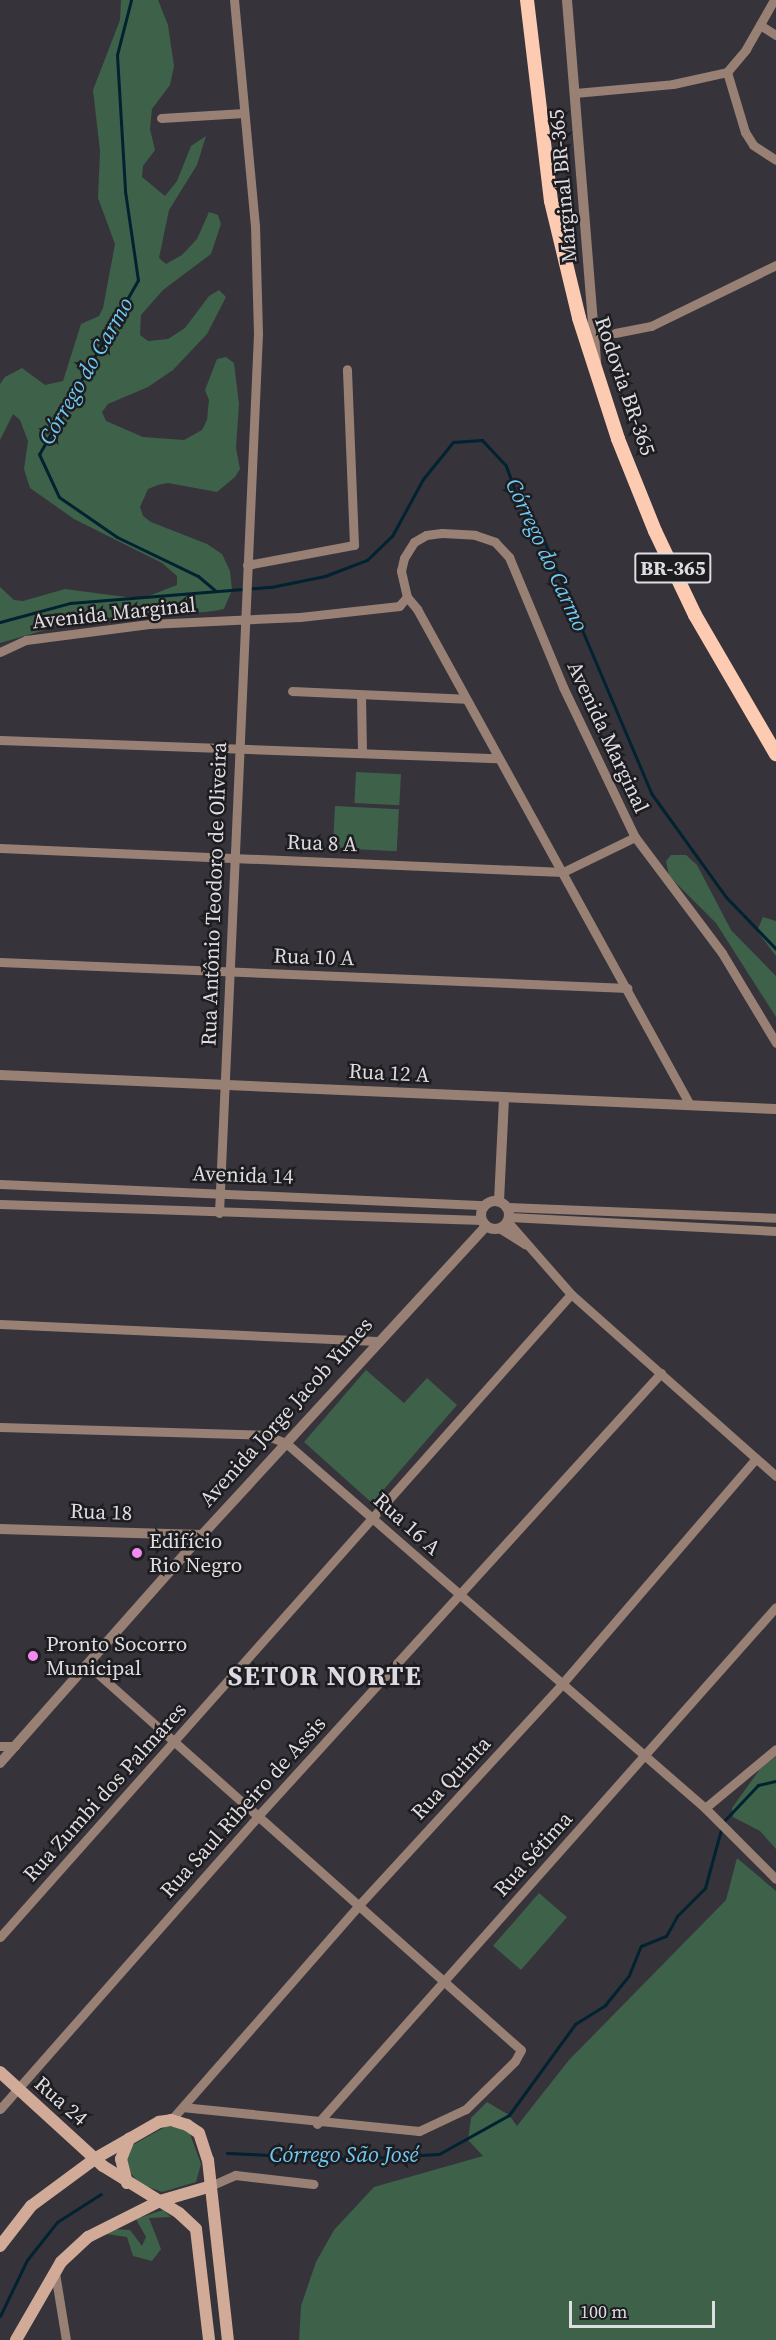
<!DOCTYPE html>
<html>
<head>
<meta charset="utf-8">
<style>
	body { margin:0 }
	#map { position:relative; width:776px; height:2340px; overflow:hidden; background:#36333b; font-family:"Source Serif 4",serif }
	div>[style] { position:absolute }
	.green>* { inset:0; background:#3e6149; transform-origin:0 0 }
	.stream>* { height:3px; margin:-1.5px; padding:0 1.5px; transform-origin:1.5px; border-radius:1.5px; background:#012230 }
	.minor>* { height:9px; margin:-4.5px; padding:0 4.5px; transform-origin:4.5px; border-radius:4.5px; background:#988074 }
	.tertiary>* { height:10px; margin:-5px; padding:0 5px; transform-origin:5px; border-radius:5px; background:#988074 }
	.tertiary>.ring { margin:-5px; padding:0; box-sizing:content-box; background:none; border:10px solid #988074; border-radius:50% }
	.secondary>* { height:12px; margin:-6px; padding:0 6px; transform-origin:6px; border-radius:6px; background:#d1ab97 }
	.primary>* { height:14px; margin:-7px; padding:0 7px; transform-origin:7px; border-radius:7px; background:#fccbb2 }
	.dots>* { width:16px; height:16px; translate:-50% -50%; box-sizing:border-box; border:3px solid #1d1c1f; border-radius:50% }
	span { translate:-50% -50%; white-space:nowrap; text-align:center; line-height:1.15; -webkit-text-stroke:5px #1d1c1f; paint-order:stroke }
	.shield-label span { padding:2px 4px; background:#1d1c1f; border:2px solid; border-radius:4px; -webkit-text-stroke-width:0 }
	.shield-label { font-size:20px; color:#dfdde2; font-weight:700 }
	.street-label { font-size:21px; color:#dfdde2 }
	.poi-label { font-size:21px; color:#dfdde2 }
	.left { translate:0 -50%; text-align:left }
	.water-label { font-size:22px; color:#6fcbf6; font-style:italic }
	.district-label { font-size:27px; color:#ddd9e2; font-weight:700; letter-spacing:1.5px }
	.scale { position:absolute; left:569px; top:2301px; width:146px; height:27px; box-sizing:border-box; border:3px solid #dfdde2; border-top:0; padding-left:8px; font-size:18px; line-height:21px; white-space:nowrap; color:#dfdde2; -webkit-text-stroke:4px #1d1c1f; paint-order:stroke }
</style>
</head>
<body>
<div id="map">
	<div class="green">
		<i style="clip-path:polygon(121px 0,158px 0,168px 25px,174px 66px,170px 85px,152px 109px,150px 129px,155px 150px,143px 166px,142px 177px,165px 196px,177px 181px,191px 146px,206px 136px,197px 165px,169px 210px,159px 258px,166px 264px,182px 255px,197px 239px,209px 212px,218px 215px,221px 224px,211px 254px,163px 290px,141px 315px,140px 335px,148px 341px,168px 339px,185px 328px,209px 296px,219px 290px,226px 297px,207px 334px,173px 370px,148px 387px,108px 404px,102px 412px,106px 421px,143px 437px,184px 440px,202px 430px,207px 420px,209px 400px,205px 390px,217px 359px,226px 357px,234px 363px,239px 404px,236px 448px,240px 469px,235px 477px,217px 492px,168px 483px,158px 485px,148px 489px,140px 507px,143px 516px,151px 522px,207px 544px,222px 554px,230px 571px,232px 590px,224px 609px,214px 611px,59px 626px,0 643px,0 587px,14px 600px,23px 601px,65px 589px,141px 599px,177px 585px,177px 576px,162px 563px,74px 519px,30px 488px,24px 469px,28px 441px,20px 420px,13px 414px,0 440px,0 384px,5px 377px,22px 368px,45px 385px,63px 381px,81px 324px,99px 316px,103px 308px,115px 244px,98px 198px,100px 151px,93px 90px,120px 20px)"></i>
		<i style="left:356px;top:772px;width:45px;height:31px;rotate:3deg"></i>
		<i style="left:335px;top:806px;width:64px;height:42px;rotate:3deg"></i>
		<i style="clip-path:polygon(671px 855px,686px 855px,697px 865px,731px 930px,776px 976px,776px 1017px,716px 923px,669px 876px,666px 861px)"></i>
		<i style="clip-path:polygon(763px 917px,776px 921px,776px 956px,757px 931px)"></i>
		<i style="clip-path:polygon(366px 1370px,404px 1403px,427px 1378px,457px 1405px,372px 1503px,304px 1442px)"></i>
		<i style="clip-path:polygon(776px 1756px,776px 1849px,760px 1831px,733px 1817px,732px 1808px,760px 1769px)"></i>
		<i style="clip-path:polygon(737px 1858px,776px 1891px,776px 2340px,299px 2340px,301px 2306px,316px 2262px,334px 2230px,374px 2187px,483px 2156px,468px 2140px,471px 2118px,487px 2102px,509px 2115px,517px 2126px,569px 2060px,726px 1900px)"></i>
		<i style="left:539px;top:1893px;width:37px;height:70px;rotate:41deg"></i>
		<i style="clip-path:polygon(165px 2127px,178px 2127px,190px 2134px,201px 2164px,196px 2182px,162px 2192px,140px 2184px,123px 2164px,129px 2147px)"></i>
		<i style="clip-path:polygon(163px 2210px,171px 2217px,149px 2218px,161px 2249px,152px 2261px,133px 2256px,127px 2237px,106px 2234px,113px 2229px,130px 2230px,142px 2246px,146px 2237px,136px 2219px)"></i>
	</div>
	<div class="stream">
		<i style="left:131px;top:0;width:57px;rotate:104.3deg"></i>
		<i style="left:117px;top:55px;width:136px;rotate:86.6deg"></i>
		<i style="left:125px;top:191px;width:90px;rotate:81.7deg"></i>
		<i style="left:138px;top:280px;width:200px;rotate:119.6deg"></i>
		<i style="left:39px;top:454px;width:47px;rotate:65.1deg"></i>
		<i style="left:59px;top:497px;width:70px;rotate:34.6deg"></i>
		<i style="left:117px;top:537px;width:90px;rotate:25.7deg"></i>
		<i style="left:198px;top:576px;width:23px;rotate:40deg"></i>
		<i style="left:0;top:622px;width:73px;rotate:-15.2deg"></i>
		<i style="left:70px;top:603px;width:202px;rotate:-4.6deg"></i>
		<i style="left:271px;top:587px;width:55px;rotate:-11.5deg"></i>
		<i style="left:325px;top:576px;width:45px;rotate:-20.9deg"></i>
		<i style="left:367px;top:560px;width:35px;rotate:-44deg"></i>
		<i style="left:392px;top:536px;width:65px;rotate:-61.5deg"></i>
		<i style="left:423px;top:479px;width:48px;rotate:-51deg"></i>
		<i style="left:453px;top:442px;width:29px;rotate:-4deg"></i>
		<i style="left:482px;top:440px;width:35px;rotate:47deg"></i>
		<i style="left:506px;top:466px;width:38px;rotate:70deg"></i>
		<i style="left:519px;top:502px;width:43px;rotate:56.3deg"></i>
		<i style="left:543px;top:538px;width:277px;rotate:67deg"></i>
		<i style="left:651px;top:793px;width:128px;rotate:54.2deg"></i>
		<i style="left:726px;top:897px;width:72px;rotate:46.1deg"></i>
		<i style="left:227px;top:2153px;width:125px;rotate:2.7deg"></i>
		<i style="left:352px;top:2159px;width:87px;rotate:-3.3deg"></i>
		<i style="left:439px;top:2154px;width:80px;rotate:-29.1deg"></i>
		<i style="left:509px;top:2115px;width:112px;rotate:-54deg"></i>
		<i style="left:575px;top:2024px;width:36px;rotate:-32deg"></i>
		<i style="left:605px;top:2005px;width:38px;rotate:-51deg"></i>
		<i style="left:629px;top:1975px;width:31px;rotate:-68deg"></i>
		<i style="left:641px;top:1946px;width:27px;rotate:-22deg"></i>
		<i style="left:666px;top:1936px;width:23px;rotate:-61deg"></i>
		<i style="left:677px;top:1916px;width:40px;rotate:-45deg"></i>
		<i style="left:705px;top:1888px;width:68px;rotate:-74.7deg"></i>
		<i style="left:723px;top:1822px;width:51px;rotate:-46.6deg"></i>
		<i style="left:758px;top:1785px;width:18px;rotate:-13deg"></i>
		<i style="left:0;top:2316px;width:62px;rotate:-64.3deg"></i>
		<i style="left:27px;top:2260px;width:48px;rotate:-51.7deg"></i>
		<i style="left:57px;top:2222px;width:52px;rotate:-32.5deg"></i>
	</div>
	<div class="minor">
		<i style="left:760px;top:25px;width:19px;rotate:32deg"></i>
		<i style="left:727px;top:72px;width:63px;rotate:73.3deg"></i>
		<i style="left:745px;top:132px;width:15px;rotate:58deg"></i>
		<i style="left:753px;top:145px;width:27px;rotate:33deg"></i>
		<i style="left:575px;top:93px;width:98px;rotate:-5.2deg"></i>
		<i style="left:673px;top:84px;width:55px;rotate:-12.5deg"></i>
		<i style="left:727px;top:72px;width:30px;rotate:-50deg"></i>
		<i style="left:746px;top:49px;width:56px;rotate:-60.3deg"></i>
		<i style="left:161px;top:118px;width:83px;rotate:-3.4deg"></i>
		<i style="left:615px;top:333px;width:37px;rotate:-11deg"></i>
		<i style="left:651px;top:326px;width:139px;rotate:-26deg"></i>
		<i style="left:247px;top:565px;width:109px;rotate:-10.6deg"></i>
		<i style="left:354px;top:545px;width:176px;rotate:-92.3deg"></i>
		<i style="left:407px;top:597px;width:16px;rotate:50deg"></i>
		<i style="left:417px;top:609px;width:566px;rotate:61.17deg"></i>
		<i style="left:0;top:652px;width:29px;rotate:-25deg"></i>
		<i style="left:26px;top:640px;width:124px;rotate:-7.4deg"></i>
		<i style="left:149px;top:624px;width:151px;rotate:-2.7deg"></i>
		<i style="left:300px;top:617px;width:100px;rotate:-6.3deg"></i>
		<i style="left:399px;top:606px;width:12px;rotate:-48deg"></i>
		<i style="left:407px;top:597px;width:27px;rotate:-103deg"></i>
		<i style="left:401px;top:571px;width:13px;rotate:-77deg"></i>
		<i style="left:404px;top:558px;width:19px;rotate:-58deg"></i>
		<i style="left:414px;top:542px;width:14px;rotate:-30deg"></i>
		<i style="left:426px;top:535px;width:16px;rotate:-7deg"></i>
		<i style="left:442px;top:533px;width:33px;rotate:3deg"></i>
		<i style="left:475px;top:535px;width:21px;rotate:19deg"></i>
		<i style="left:495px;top:542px;width:21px;rotate:47deg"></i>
		<i style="left:509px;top:557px;width:141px;rotate:67.4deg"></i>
		<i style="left:563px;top:687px;width:166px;rotate:64.4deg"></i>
		<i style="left:635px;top:837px;width:145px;rotate:53.1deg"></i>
		<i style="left:722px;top:953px;width:105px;rotate:59deg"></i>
		<i style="left:292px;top:691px;width:173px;rotate:2.6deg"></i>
		<i style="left:361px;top:695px;width:58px;rotate:89deg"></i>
		<i style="left:0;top:740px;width:497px;rotate:2.1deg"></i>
		<i style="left:0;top:848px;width:564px;rotate:2.44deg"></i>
		<i style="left:563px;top:872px;width:80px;rotate:-25.9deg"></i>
		<i style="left:0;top:962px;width:628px;rotate:2.37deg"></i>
		<i style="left:0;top:1184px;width:485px;rotate:2.5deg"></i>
		<i style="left:0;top:1204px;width:482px;rotate:1.9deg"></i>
		<i style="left:507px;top:1207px;width:269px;rotate:2.3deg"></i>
		<i style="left:219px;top:1213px;width:881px;rotate:-87.46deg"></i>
		<i style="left:258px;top:333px;width:107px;rotate:-91.6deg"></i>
		<i style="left:255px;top:226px;width:227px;rotate:-95.3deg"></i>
		<i style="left:509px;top:1217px;width:267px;rotate:3deg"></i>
		<i style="left:507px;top:1221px;width:97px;rotate:48.8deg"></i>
		<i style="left:571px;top:1294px;width:274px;rotate:41.6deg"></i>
		<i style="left:499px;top:1228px;width:31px;rotate:32deg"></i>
		<i style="left:0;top:1324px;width:377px;rotate:2.6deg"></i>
		<i style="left:0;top:1427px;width:265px;rotate:1.7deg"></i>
		<i style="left:265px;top:1435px;width:22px;rotate:21deg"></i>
		<i style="left:286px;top:1443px;width:556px;rotate:41.06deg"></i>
		<i style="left:705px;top:1808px;width:100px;rotate:45deg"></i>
		<i style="left:88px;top:1665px;width:579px;rotate:41.64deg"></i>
		<i style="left:521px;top:2050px;width:13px;rotate:119deg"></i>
		<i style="left:515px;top:2061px;width:69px;rotate:135.6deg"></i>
		<i style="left:466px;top:2109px;width:52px;rotate:154.9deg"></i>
		<i style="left:419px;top:2131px;width:236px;rotate:-174.2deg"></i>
		<i style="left:0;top:1746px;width:15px"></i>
		<i style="left:705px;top:1808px;width:92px;rotate:-39.7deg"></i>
		<i style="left:0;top:1937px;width:860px;rotate:-48.39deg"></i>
		<i style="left:0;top:2109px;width:390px;rotate:-48.6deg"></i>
		<i style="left:258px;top:1816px;width:599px;rotate:-47.71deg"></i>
		<i style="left:171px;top:2120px;width:286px;rotate:-48.8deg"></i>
		<i style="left:359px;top:1905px;width:299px;rotate:-47.4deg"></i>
		<i style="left:561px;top:1685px;width:299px;rotate:-49.3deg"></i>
		<i style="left:317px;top:2124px;width:691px;rotate:-48.4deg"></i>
		<i style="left:208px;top:2187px;width:30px;rotate:-24deg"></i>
		<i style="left:235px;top:2175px;width:79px;rotate:6.6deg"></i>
		<i style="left:55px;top:2273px;width:68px;rotate:80.7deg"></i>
	</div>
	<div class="tertiary">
		<i style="left:567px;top:0;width:363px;rotate:85.4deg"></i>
		<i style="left:0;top:1075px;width:777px;rotate:2.51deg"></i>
		<i class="ring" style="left:481px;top:1201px;width:18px;height:18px"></i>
		<i style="left:499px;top:1201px;width:102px;rotate:-87.2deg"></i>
		<i style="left:0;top:1529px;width:202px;rotate:1.7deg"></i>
		<i style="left:0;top:1763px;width:305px;rotate:-48.5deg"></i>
		<i style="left:202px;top:1535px;width:420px;rotate:-47.4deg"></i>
	</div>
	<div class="secondary">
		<i style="left:0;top:2072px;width:139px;rotate:42.4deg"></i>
		<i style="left:103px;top:2166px;width:89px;rotate:31.7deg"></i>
		<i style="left:179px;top:2213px;width:23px;rotate:43deg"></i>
		<i style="left:196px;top:2229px;width:112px;rotate:83.3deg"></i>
		<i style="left:127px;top:2183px;width:25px;rotate:-104deg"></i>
		<i style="left:121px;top:2159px;width:22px;rotate:-68deg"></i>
		<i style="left:0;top:2246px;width:51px;rotate:-52.2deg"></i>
		<i style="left:31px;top:2206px;width:81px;rotate:-36.4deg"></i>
		<i style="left:96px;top:2158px;width:73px;rotate:-29.7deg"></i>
		<i style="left:159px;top:2122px;width:12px;rotate:-9deg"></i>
		<i style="left:171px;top:2120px;width:17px;rotate:17deg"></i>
		<i style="left:187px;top:2125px;width:14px;rotate:34deg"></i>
		<i style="left:199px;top:2133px;width:28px;rotate:72deg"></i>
		<i style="left:208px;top:2160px;width:181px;rotate:83.7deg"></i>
		<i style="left:16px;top:2340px;width:90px;rotate:-60deg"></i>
		<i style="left:61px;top:2262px;width:37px;rotate:-43deg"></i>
		<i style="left:88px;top:2237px;width:80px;rotate:-26.6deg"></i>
		<i style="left:160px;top:2201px;width:50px;rotate:-16.3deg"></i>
	</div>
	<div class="primary">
		<i style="left:527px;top:0;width:202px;rotate:83.2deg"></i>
		<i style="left:551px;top:201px;width:120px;rotate:76.5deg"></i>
		<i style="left:579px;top:318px;width:127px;rotate:72.1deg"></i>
		<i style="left:618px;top:439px;width:99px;rotate:68.1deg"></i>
		<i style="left:655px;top:531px;width:93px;rotate:64.5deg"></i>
		<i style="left:695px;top:615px;width:161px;rotate:59.8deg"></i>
	</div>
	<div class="dots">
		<i style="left:137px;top:1553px;background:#f38af2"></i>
		<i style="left:33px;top:1656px;background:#f38af2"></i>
	</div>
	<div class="shield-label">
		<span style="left:673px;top:568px">BR-365</span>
	</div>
	<div class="street-label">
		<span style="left:563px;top:186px;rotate:-95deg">Marginal BR-365</span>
		<span style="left:625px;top:386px;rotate:71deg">Rodovia BR-365</span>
		<span style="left:114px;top:613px;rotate:-6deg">Avenida Marginal</span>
		<span style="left:608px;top:737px;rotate:65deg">Avenida Marginal</span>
		<span style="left:322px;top:843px;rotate:2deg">Rua 8 A</span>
		<span style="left:214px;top:894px;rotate:-88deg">Rua Antônio Teodoro de Oliveira</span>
		<span style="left:314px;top:957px;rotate:2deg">Rua 10 A</span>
		<span style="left:389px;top:1073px;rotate:3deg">Rua 12 A</span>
		<span style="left:243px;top:1175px;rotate:2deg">Avenida 14</span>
		<span style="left:286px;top:1412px;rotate:-48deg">Avenida Jorge Jacob Yunes</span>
		<span style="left:101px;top:1512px;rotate:2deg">Rua 18</span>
		<span style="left:407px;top:1524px;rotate:42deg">Rua 16 A</span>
		<span style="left:451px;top:1778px;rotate:-47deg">Rua Quinta</span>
		<span style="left:105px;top:1792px;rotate:-48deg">Rua Zumbi dos Palmares</span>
		<span style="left:243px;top:1807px;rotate:-48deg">Rua Saul Ribeiro de Assis</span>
		<span style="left:533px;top:1854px;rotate:-48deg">Rua Sétima</span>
		<span style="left:61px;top:2101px;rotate:41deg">Rua 24</span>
	</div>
	<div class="poi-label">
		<span class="left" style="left:149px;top:1553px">Edifício<br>Rio Negro</span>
		<span class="left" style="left:46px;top:1656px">Pronto Socorro<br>Municipal</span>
	</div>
	<div class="water-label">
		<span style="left:86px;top:371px;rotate:-60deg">Córrego do Carmo</span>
		<span style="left:547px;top:555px;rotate:65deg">Córrego do Carmo</span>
		<span style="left:344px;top:2155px">Córrego São José</span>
	</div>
	<div class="district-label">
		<span style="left:325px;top:1676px">SETOR NORTE</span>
	</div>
	<div class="scale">100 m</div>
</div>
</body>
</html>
